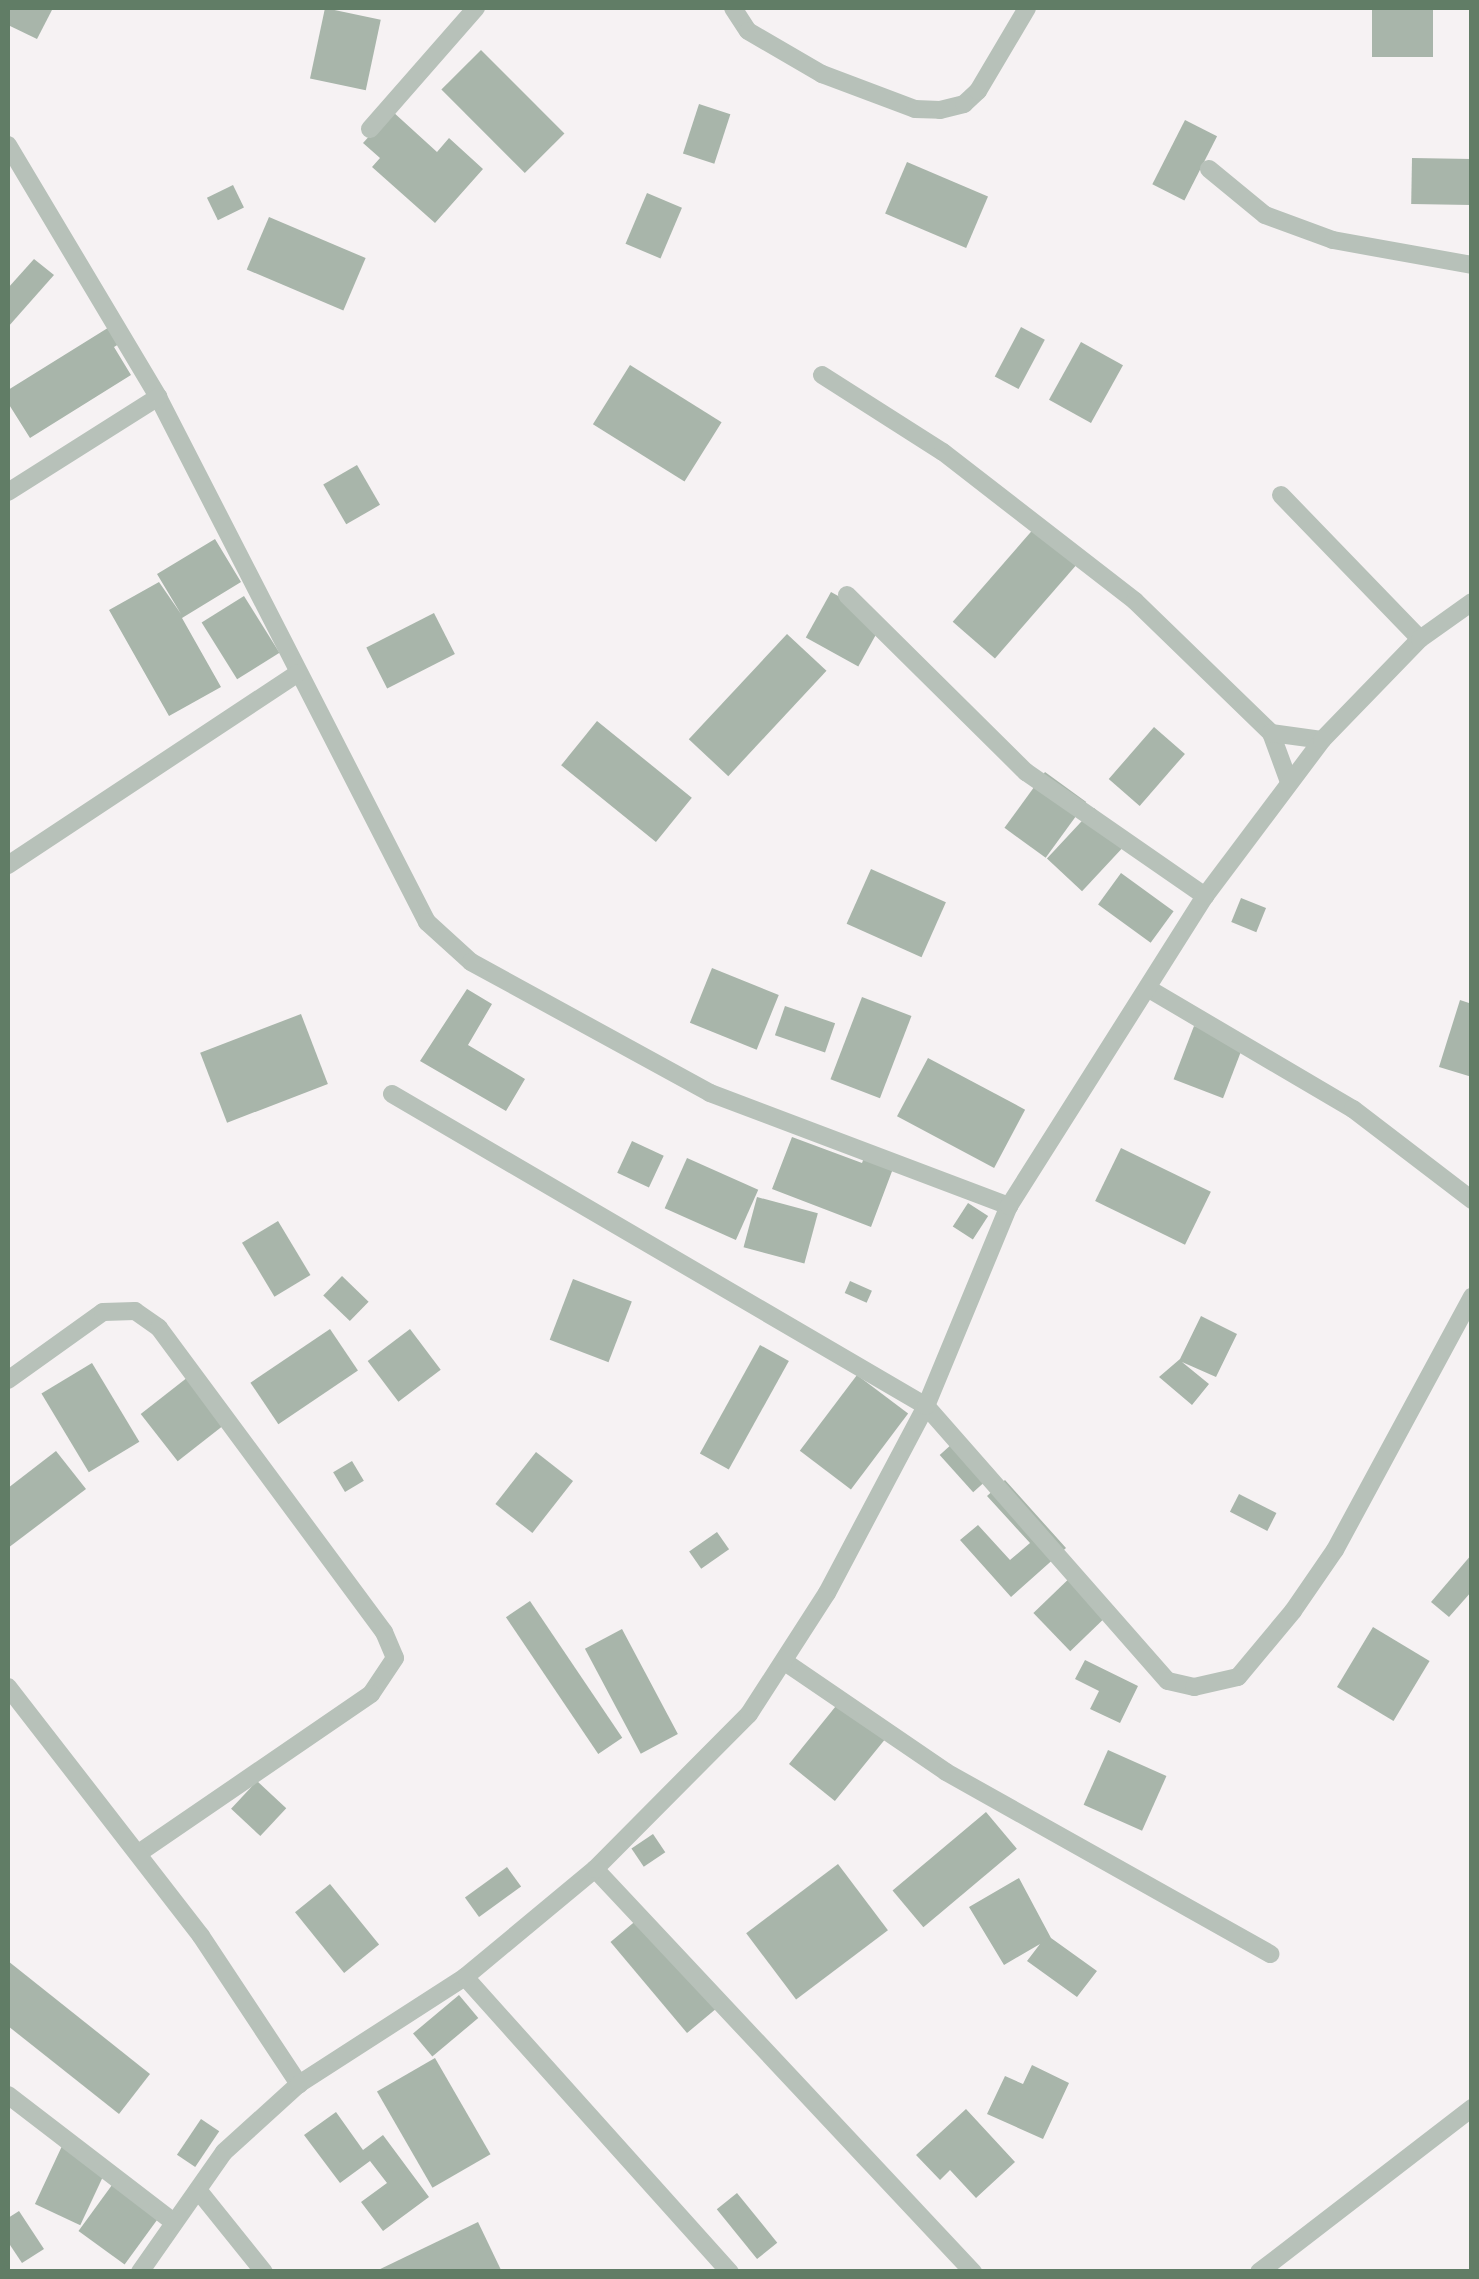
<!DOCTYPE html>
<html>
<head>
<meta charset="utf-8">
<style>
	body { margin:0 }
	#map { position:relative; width:1479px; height:2279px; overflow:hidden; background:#f6f2f3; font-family:"IBM Plex Sans",sans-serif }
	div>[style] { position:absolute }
	.building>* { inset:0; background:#a8b5aa; transform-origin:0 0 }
	.minor>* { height:18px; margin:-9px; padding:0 9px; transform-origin:9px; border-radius:9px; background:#b7c1b9 }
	span { translate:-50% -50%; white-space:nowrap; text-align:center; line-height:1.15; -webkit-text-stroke:10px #fff; paint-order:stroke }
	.frame { position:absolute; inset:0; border:10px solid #617d66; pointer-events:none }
</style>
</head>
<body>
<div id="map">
	<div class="building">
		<i style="clip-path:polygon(8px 8px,53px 8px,37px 39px,8px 25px)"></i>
		<i style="left:325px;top:8px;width:57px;height:72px;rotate:12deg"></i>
		<i style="left:1372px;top:8px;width:61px;height:49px"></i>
		<i style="left:481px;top:50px;width:118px;height:56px;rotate:45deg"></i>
		<i style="left:699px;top:104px;width:33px;height:52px;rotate:18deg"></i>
		<i style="clip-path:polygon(392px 111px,437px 152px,449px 138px,483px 169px,435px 223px,372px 167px,380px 158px,363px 143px)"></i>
		<i style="left:1185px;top:120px;width:36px;height:72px;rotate:27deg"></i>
		<i style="left:1412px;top:158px;width:60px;height:46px;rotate:1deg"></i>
		<i style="left:907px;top:162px;width:88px;height:56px;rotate:23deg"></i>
		<i style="left:233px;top:185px;width:25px;height:29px;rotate:64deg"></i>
		<i style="left:647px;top:193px;width:38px;height:55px;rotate:23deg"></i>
		<i style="left:269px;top:217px;width:105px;height:57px;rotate:23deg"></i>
		<i style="clip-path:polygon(34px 259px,54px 275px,8px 327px,8px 288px)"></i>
		<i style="clip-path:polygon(119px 321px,129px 338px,114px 347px,131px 375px,30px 438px,8px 403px,8px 390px)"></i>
		<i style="left:1021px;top:327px;width:27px;height:56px;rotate:28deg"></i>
		<i style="left:1081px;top:342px;width:48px;height:66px;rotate:29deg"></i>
		<i style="left:630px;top:365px;width:108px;height:70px;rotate:32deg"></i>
		<i style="left:357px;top:465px;width:46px;height:39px;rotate:60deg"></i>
		<i style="left:1036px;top:526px;width:56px;height:127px;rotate:41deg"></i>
		<i style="clip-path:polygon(215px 539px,241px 582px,182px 618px,221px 687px,169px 716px,109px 610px,159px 582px,181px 614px,157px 574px)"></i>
		<i style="left:831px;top:592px;width:60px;height:52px;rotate:29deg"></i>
		<i style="left:244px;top:596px;width:67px;height:50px;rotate:58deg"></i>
		<i style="left:434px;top:613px;width:46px;height:76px;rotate:63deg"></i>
		<i style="left:787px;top:634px;width:54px;height:144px;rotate:43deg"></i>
		<i style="left:597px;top:721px;width:122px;height:57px;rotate:39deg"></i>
		<i style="left:1154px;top:727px;width:41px;height:69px;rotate:41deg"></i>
		<i style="left:1045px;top:772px;width:51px;height:69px;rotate:36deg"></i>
		<i style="left:1094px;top:808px;width:48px;height:69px;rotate:43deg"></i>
		<i style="left:871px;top:869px;width:82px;height:60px;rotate:24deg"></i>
		<i style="left:1121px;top:873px;width:65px;height:39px;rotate:36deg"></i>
		<i style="left:1241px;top:898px;width:27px;height:26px;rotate:22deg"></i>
		<i style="left:712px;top:968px;width:72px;height:59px;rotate:22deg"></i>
		<i style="clip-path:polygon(467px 989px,492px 1004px,468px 1045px,525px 1079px,506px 1111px,420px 1061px)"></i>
		<i style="left:862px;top:997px;width:53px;height:88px;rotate:21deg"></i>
		<i style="clip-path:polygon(1460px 1000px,1472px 1004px,1472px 1077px,1439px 1067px)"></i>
		<i style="left:785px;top:1006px;width:53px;height:31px;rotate:19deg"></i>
		<i style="left:301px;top:1014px;width:75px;height:108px;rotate:69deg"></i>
		<i style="left:1194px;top:1026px;width:53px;height:57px;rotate:21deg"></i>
		<i style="left:928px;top:1058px;width:110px;height:66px;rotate:28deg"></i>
		<i style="clip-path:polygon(792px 1137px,862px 1163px,865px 1155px,894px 1166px,871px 1227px,772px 1189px)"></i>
		<i style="left:632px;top:1141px;width:35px;height:35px;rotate:25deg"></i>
		<i style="left:1121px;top:1148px;width:100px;height:59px;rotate:26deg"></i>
		<i style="left:687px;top:1158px;width:78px;height:55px;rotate:24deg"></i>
		<i style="left:757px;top:1197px;width:63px;height:52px;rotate:15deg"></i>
		<i style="left:968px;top:1203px;width:24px;height:28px;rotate:33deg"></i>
		<i style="left:278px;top:1221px;width:63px;height:42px;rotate:59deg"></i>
		<i style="left:342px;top:1276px;width:37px;height:27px;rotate:44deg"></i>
		<i style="left:573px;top:1279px;width:63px;height:65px;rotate:21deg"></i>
		<i style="left:850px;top:1281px;width:24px;height:13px;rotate:24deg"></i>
		<i style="clip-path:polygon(1201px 1316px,1237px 1334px,1216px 1377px,1182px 1362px,1209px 1384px,1192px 1405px,1159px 1377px,1180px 1359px)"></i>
		<i style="left:330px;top:1329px;width:50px;height:96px;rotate:56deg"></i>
		<i style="left:410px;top:1329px;width:51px;height:53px;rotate:53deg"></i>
		<i style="left:760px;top:1345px;width:33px;height:124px;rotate:29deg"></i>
		<i style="left:92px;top:1363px;width:92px;height:59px;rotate:59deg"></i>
		<i style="left:857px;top:1375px;width:64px;height:95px;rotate:37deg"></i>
		<i style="left:188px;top:1377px;width:60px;height:60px;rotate:52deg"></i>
		<i style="left:962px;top:1435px;width:50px;height:30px;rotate:48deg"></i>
		<i style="clip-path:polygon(56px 1451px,86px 1489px,8px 1548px,8px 1488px)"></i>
		<i style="left:536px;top:1452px;width:47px;height:66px;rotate:38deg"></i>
		<i style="left:352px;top:1461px;width:23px;height:22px;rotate:59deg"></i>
		<i style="clip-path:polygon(1005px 1480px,1066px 1548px,1011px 1597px,960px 1540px,978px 1525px,1010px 1560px,1030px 1543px,987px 1496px)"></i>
		<i style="left:1239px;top:1494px;width:42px;height:20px;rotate:27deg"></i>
		<i style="left:717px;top:1532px;width:21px;height:34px;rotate:55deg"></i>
		<i style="clip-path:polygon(1472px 1554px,1472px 1591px,1449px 1617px,1431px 1602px)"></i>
		<i style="left:1078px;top:1570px;width:53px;height:62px;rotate:46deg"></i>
		<i style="left:530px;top:1601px;width:165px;height:29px;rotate:56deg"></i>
		<i style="left:1373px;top:1627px;width:66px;height:70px;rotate:31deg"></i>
		<i style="left:622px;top:1629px;width:119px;height:42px;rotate:62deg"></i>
		<i style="clip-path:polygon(1085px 1660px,1138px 1686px,1120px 1723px,1090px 1709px,1099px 1691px,1075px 1679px)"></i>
		<i style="left:840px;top:1701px;width:59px;height:81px;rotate:39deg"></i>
		<i style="left:1108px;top:1750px;width:64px;height:60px;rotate:24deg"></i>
		<i style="left:257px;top:1781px;width:40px;height:38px;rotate:43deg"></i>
		<i style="left:986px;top:1812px;width:48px;height:122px;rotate:50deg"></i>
		<i style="left:653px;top:1834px;width:22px;height:26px;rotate:56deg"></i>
		<i style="left:838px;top:1864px;width:83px;height:115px;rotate:53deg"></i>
		<i style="left:507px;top:1867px;width:24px;height:52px;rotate:54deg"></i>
		<i style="clip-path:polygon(1019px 1878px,1051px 1938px,1097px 1971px,1077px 1997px,1027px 1961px,1040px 1944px,1004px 1965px,969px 1907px)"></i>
		<i style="left:330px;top:1884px;width:78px;height:45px;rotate:51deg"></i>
		<i style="left:645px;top:1913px;width:119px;height:45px;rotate:50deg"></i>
		<i style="clip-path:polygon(8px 1961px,150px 2074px,119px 2114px,8px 2026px)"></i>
		<i style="left:459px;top:1995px;width:30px;height:60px;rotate:50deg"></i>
		<i style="left:435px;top:2058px;width:111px;height:67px;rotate:60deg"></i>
		<i style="clip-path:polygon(1032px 2065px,1069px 2083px,1043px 2139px,987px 2114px,1005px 2076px,1023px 2084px)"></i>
		<i style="clip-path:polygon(966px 2109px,1015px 2162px,976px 2198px,950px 2170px,940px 2180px,916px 2155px)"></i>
		<i style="clip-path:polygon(336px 2112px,363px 2150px,383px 2135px,429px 2197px,383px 2231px,361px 2202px,387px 2183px,370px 2161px,340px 2183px,304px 2135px)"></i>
		<i style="left:201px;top:2119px;width:22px;height:43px;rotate:34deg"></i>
		<i style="left:62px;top:2146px;width:50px;height:64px;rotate:25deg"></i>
		<i style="left:112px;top:2185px;width:57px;height:57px;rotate:36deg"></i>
		<i style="left:737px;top:2193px;width:64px;height:26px;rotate:51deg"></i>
		<i style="clip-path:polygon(19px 2211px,44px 2249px,22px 2263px,8px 2242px,8px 2218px)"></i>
		<i style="clip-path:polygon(478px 2222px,501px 2270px,374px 2272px)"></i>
	</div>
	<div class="minor">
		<i style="left:733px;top:8px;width:27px;rotate:57deg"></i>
		<i style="left:748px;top:31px;width:86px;rotate:30.2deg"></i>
		<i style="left:822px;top:74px;width:99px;rotate:20.6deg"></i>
		<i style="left:915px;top:109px;width:25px;rotate:2deg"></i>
		<i style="left:940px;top:110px;width:25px;rotate:-14deg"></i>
		<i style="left:964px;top:104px;width:19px;rotate:-43deg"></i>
		<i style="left:978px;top:91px;width:96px;rotate:-59.4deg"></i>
		<i style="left:370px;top:129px;width:161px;rotate:-48.8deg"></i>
		<i style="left:8px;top:145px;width:293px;rotate:59.2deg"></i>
		<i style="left:158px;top:397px;width:590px;rotate:62.87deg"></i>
		<i style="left:427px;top:922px;width:59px;rotate:42.3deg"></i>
		<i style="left:471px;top:962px;width:273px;rotate:28.7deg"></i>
		<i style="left:710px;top:1093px;width:320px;rotate:20.7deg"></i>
		<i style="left:1209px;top:169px;width:72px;rotate:39.4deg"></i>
		<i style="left:1265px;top:215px;width:72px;rotate:20.2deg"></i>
		<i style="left:1333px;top:240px;width:141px;rotate:10.2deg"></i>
		<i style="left:822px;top:375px;width:143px;rotate:32.5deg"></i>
		<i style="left:943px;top:452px;width:243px;rotate:37.8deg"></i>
		<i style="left:1135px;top:601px;width:190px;rotate:44.1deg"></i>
		<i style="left:1271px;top:733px;width:52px;rotate:69.8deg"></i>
		<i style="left:8px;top:492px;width:178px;rotate:-32.3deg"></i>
		<i style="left:1281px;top:495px;width:200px;rotate:46deg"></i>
		<i style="left:847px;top:595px;width:252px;rotate:44.7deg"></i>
		<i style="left:1026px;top:772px;width:218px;rotate:34.7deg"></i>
		<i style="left:1271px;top:733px;width:51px;rotate:7.8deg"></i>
		<i style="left:8px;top:865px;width:348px;rotate:-33.5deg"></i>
		<i style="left:1149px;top:989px;width:237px;rotate:30.5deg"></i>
		<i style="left:1353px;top:1109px;width:150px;rotate:37.4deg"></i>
		<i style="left:392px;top:1094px;width:618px;rotate:30.3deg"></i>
		<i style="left:926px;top:1406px;width:366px;rotate:48.7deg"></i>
		<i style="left:1168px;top:1681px;width:27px;rotate:13deg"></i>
		<i style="left:1194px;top:1687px;width:45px;rotate:-12.8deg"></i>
		<i style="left:1238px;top:1677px;width:86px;rotate:-50.2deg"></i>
		<i style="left:1293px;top:1611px;width:74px;rotate:-55.5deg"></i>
		<i style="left:1335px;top:1550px;width:288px;rotate:-61.6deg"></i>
		<i style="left:8px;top:1380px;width:117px;rotate:-35.6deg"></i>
		<i style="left:103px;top:1312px;width:32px;rotate:-2deg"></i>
		<i style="left:135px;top:1311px;width:29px;rotate:35deg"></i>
		<i style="left:159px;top:1328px;width:378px;rotate:53.5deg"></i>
		<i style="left:384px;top:1632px;width:28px;rotate:67deg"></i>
		<i style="left:395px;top:1658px;width:43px;rotate:123.7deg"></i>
		<i style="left:371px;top:1694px;width:281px;rotate:145.6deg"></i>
		<i style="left:785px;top:1662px;width:195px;rotate:34.3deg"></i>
		<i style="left:946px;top:1772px;width:372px;rotate:29.3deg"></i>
		<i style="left:8px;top:1687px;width:315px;rotate:52.2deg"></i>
		<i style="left:201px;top:1936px;width:178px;rotate:56.5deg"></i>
		<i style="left:595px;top:1869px;width:553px;rotate:46.83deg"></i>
		<i style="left:465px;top:1977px;width:397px;rotate:48.1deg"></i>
		<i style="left:8px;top:2095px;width:207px;rotate:37.5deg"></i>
		<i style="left:198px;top:2190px;width:105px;rotate:51.2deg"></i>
		<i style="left:140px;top:2272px;width:146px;rotate:-55deg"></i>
		<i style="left:224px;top:2152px;width:101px;rotate:-42.2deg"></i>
		<i style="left:299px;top:2084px;width:197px;rotate:-32.8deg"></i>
		<i style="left:465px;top:1977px;width:169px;rotate:-39.7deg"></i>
		<i style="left:595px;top:1869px;width:218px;rotate:-45.2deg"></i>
		<i style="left:749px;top:1714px;width:144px;rotate:-57.2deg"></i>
		<i style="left:827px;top:1593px;width:212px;rotate:-62.1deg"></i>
		<i style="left:926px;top:1406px;width:217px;rotate:-67.5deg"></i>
		<i style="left:1009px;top:1206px;width:367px;rotate:-57.7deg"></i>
		<i style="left:1205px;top:896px;width:195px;rotate:-53.1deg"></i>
		<i style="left:1322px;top:740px;width:141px;rotate:-45.9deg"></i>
		<i style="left:1420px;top:639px;width:64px;rotate:-35.4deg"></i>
		<i style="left:1259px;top:2272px;width:269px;rotate:-37.6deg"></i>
	</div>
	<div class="frame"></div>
</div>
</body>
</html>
